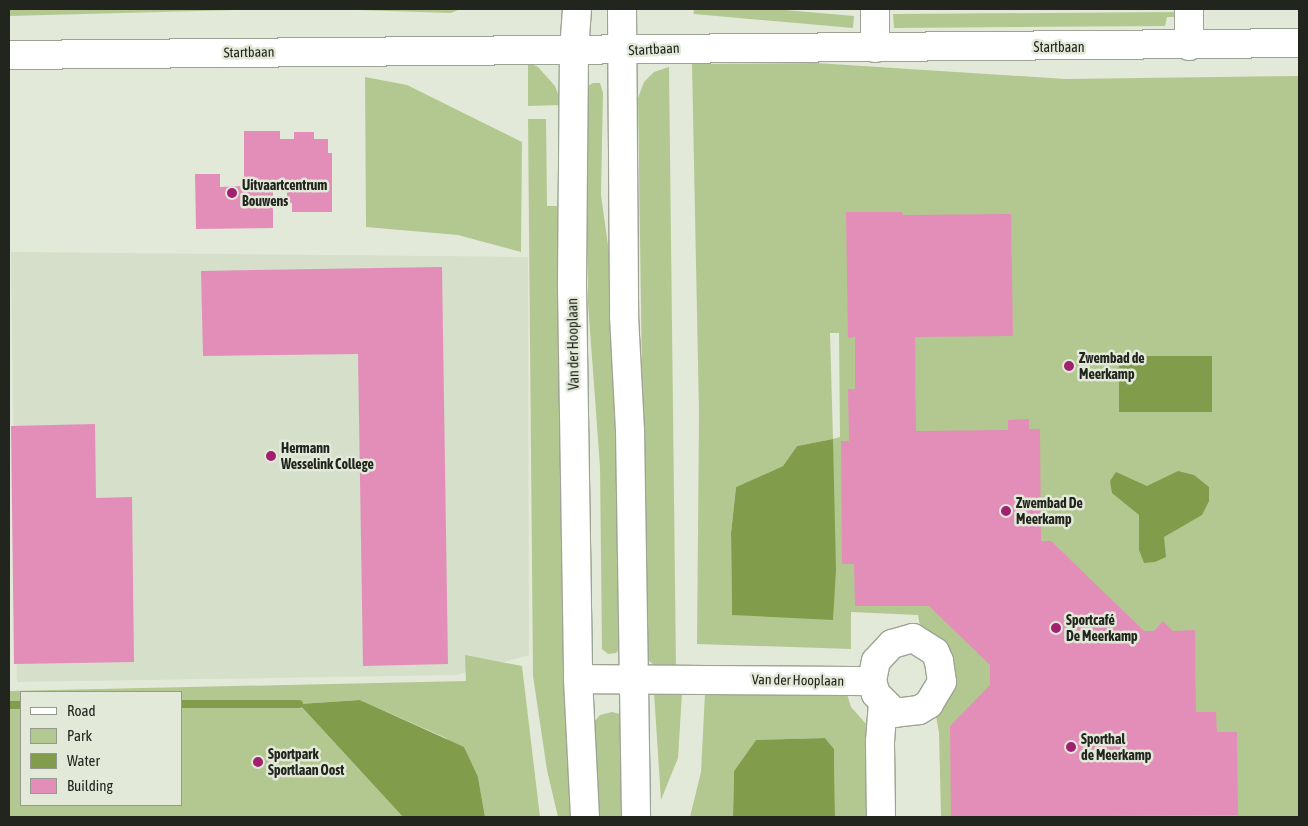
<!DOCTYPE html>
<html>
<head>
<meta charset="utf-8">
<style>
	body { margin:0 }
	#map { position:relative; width:1308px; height:826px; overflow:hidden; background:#e3e9d9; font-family:"Asap Condensed",sans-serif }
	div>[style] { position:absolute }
	.built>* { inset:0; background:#d5dfc9 }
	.green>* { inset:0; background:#b3c890; transform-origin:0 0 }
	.water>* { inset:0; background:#819d4c; transform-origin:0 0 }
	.stream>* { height:8px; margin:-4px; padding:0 4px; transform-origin:4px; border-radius:4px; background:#819d4c }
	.building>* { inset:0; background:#e28eb8 }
	.roads { filter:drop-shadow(1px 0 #9da494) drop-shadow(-1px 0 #9da494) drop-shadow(0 1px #9da494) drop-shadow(0 -1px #9da494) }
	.minor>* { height:28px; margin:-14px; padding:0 14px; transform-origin:14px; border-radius:14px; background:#fff }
	.dots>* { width:14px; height:14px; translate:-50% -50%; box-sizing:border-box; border:2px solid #e3e9d9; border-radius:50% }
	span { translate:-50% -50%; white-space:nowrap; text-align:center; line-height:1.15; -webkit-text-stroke:5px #e3e9d9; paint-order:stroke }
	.street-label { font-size:14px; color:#22241e }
	.poi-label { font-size:14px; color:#22241e; font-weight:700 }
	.left { translate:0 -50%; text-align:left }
	.frame { position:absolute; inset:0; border:10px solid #22241e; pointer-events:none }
	.legend { position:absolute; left:20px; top:691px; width:162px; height:115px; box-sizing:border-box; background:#e3e9d9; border:1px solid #969a8e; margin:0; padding:6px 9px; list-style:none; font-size:15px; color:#22241e }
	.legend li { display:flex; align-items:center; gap:10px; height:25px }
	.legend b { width:25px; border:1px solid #969a8e }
</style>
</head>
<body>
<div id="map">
	<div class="built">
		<i style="clip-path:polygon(11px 252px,528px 257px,529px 655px,456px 675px,17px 682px)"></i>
	</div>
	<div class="green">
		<i style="clip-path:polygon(9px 9px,279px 9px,9px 16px)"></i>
		<i style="clip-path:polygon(326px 9px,460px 9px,451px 13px)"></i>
		<i style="clip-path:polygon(1177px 12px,1175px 17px,1167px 17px,1165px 26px,894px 28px,893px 14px)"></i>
		<i style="left:854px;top:16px;width:12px;height:160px;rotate:95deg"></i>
		<i style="clip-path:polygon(528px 62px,538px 67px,555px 86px,562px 105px,528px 106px)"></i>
		<i style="clip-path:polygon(evenodd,816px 63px,1066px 79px,1299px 76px,1299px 817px,941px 817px,939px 733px,918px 615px,851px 612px,851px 649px,697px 644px,699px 414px,692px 64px,816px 63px,830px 333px,839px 333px,840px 437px,833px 439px,830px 333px,816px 63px,833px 439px,732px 615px,731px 533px,736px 487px,783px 466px,797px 446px,833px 439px)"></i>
		<i style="clip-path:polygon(669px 67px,676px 669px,656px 667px,646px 658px,638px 98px,644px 82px,654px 72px)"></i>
		<i style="clip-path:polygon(365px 77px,407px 85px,522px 142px,521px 252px,458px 235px,366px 227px)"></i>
		<i style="clip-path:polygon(593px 83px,600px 83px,603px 93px,601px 195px,616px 303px,620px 648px,616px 653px,608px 654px,602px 649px,600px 467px,588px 303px,586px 87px)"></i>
		<i style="clip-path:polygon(528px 119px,546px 119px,547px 206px,557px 206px,557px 216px,564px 216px,571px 817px,558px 817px,547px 770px,533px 676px)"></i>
		<i style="clip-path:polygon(evenodd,465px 655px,522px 666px,540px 817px,485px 817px,478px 777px,446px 738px,360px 700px,299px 704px,403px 817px,9px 817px,9px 691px,466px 681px,465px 655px,21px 692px,181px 692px,181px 805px,21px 805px,21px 692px)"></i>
		<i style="clip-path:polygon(846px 691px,851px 707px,868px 726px,890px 817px,835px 817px,834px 749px,825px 738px,756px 740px,734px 771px,733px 817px,690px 817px,701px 772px,705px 693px)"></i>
		<i style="clip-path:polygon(654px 693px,682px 693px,678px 758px,661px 800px)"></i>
		<i style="clip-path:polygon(612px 712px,624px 715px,627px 817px,598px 817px,594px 722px,600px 715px)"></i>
	</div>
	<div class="water">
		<i style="left:1212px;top:356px;width:56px;height:93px;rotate:90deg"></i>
		<i style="clip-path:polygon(833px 439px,836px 570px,833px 620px,732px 615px,731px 533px,736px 487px,783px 466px,797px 446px)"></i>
		<i style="clip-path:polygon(1178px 471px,1194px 475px,1209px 487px,1209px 501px,1202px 515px,1164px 537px,1166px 557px,1155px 562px,1144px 563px,1139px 550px,1139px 515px,1112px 493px,1110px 481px,1116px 472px,1147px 486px)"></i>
		<i style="clip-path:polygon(360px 700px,464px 747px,478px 777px,485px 817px,403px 817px,299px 704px)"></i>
		<i style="clip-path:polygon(825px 738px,834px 749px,835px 817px,733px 817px,734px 771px,756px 740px)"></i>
	</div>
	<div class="stream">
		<i style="left:181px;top:704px;width:118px"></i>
		<i style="left:9px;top:705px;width:12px"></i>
	</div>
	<div class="building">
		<i style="clip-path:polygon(244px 131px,280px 131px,280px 139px,294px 139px,294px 132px,314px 132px,314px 139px,328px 139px,328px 153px,332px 153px,332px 212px,292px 212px,292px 203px,287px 203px,287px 184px,281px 184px,281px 188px,273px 188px,273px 228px,196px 229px,195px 174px,220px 174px,220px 187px,244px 186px)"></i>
		<i style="clip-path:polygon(846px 212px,902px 212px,903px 215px,1011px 214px,1013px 336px,915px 337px,916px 431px,1008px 430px,1008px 420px,1029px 419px,1029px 429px,1040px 429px,1041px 541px,1051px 541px,1144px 631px,1154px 631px,1163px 621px,1173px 631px,1195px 630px,1196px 712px,1216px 712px,1217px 732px,1237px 732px,1238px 815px,951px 817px,950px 726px,990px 685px,990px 665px,929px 606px,855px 606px,854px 564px,842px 564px,841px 441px,849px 441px,848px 389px,855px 389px,855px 337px,848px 338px)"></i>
		<i style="clip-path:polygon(442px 267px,448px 664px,363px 666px,358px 354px,203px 356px,201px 271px)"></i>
		<i style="clip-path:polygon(95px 424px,96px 498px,132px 497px,134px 662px,14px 664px,11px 426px)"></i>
	</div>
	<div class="roads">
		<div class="minor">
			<i style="left:577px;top:9px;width:42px;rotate:94.1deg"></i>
			<i style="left:574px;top:51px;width:236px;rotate:90.5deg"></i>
			<i style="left:572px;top:287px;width:392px;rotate:89.1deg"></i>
			<i style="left:578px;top:679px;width:138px;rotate:87.1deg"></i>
			<i style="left:622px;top:9px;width:307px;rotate:89.6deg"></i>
			<i style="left:624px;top:316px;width:114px;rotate:87deg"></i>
			<i style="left:630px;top:430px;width:387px;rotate:89.1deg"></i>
			<i style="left:875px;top:9px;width:39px;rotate:90deg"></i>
			<i style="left:1189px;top:9px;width:37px;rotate:90deg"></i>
			<i style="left:9px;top:55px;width:1290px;rotate:-0.53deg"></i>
			<i style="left:913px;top:638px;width:26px;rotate:32deg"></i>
			<i style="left:935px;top:652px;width:10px;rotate:66deg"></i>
			<i style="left:939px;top:661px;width:21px;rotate:82deg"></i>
			<i style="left:942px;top:682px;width:26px;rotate:121deg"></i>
			<i style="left:929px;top:704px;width:12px;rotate:149deg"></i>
			<i style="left:919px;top:710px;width:24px;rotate:173deg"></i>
			<i style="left:895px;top:713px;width:27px;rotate:-135deg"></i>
			<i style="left:876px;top:694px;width:14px;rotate:-107deg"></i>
			<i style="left:872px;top:681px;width:20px;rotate:-79deg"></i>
			<i style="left:876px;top:661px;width:23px;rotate:-47deg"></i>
			<i style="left:892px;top:644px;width:22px;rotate:-16deg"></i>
			<i style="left:578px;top:679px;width:294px;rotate:0.4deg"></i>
			<i style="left:881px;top:817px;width:75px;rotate:-90.8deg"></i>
			<i style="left:880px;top:742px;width:40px;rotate:-85.7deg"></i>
		</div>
	</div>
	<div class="dots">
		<i style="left:232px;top:193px;background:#a22070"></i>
		<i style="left:1069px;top:366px;background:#a22070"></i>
		<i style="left:271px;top:456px;background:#a22070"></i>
		<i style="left:1006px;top:511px;background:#a22070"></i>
		<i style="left:1056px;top:628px;background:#a22070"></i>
		<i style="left:1071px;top:747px;background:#a22070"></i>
		<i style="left:258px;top:762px;background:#a22070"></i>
	</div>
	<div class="street-label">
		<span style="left:1059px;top:47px">Startbaan</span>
		<span style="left:654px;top:49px;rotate:-3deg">Startbaan</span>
		<span style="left:249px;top:52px;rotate:-1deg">Startbaan</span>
		<span style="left:573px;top:344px;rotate:-91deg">Van der Hooplaan</span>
		<span style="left:798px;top:680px;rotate:1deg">Van der Hooplaan</span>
	</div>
	<div class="poi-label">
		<span class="left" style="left:242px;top:193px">Uitvaartcentrum<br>Bouwens</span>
		<span class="left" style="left:1079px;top:366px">Zwembad de<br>Meerkamp</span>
		<span class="left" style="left:281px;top:456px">Hermann<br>Wesselink College</span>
		<span class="left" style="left:1016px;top:511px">Zwembad De<br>Meerkamp</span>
		<span class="left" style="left:1066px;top:628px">Sportcafé<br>De Meerkamp</span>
		<span class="left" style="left:1081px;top:747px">Sporthal<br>de Meerkamp</span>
		<span class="left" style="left:268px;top:762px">Sportpark<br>Sportlaan Oost</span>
	</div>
	<div class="frame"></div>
	<ul class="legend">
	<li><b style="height:6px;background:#fff"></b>Road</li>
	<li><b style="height:14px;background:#b3c890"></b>Park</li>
	<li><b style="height:14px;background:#819d4c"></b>Water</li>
	<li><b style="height:14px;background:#e28eb8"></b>Building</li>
	</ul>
</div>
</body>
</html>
